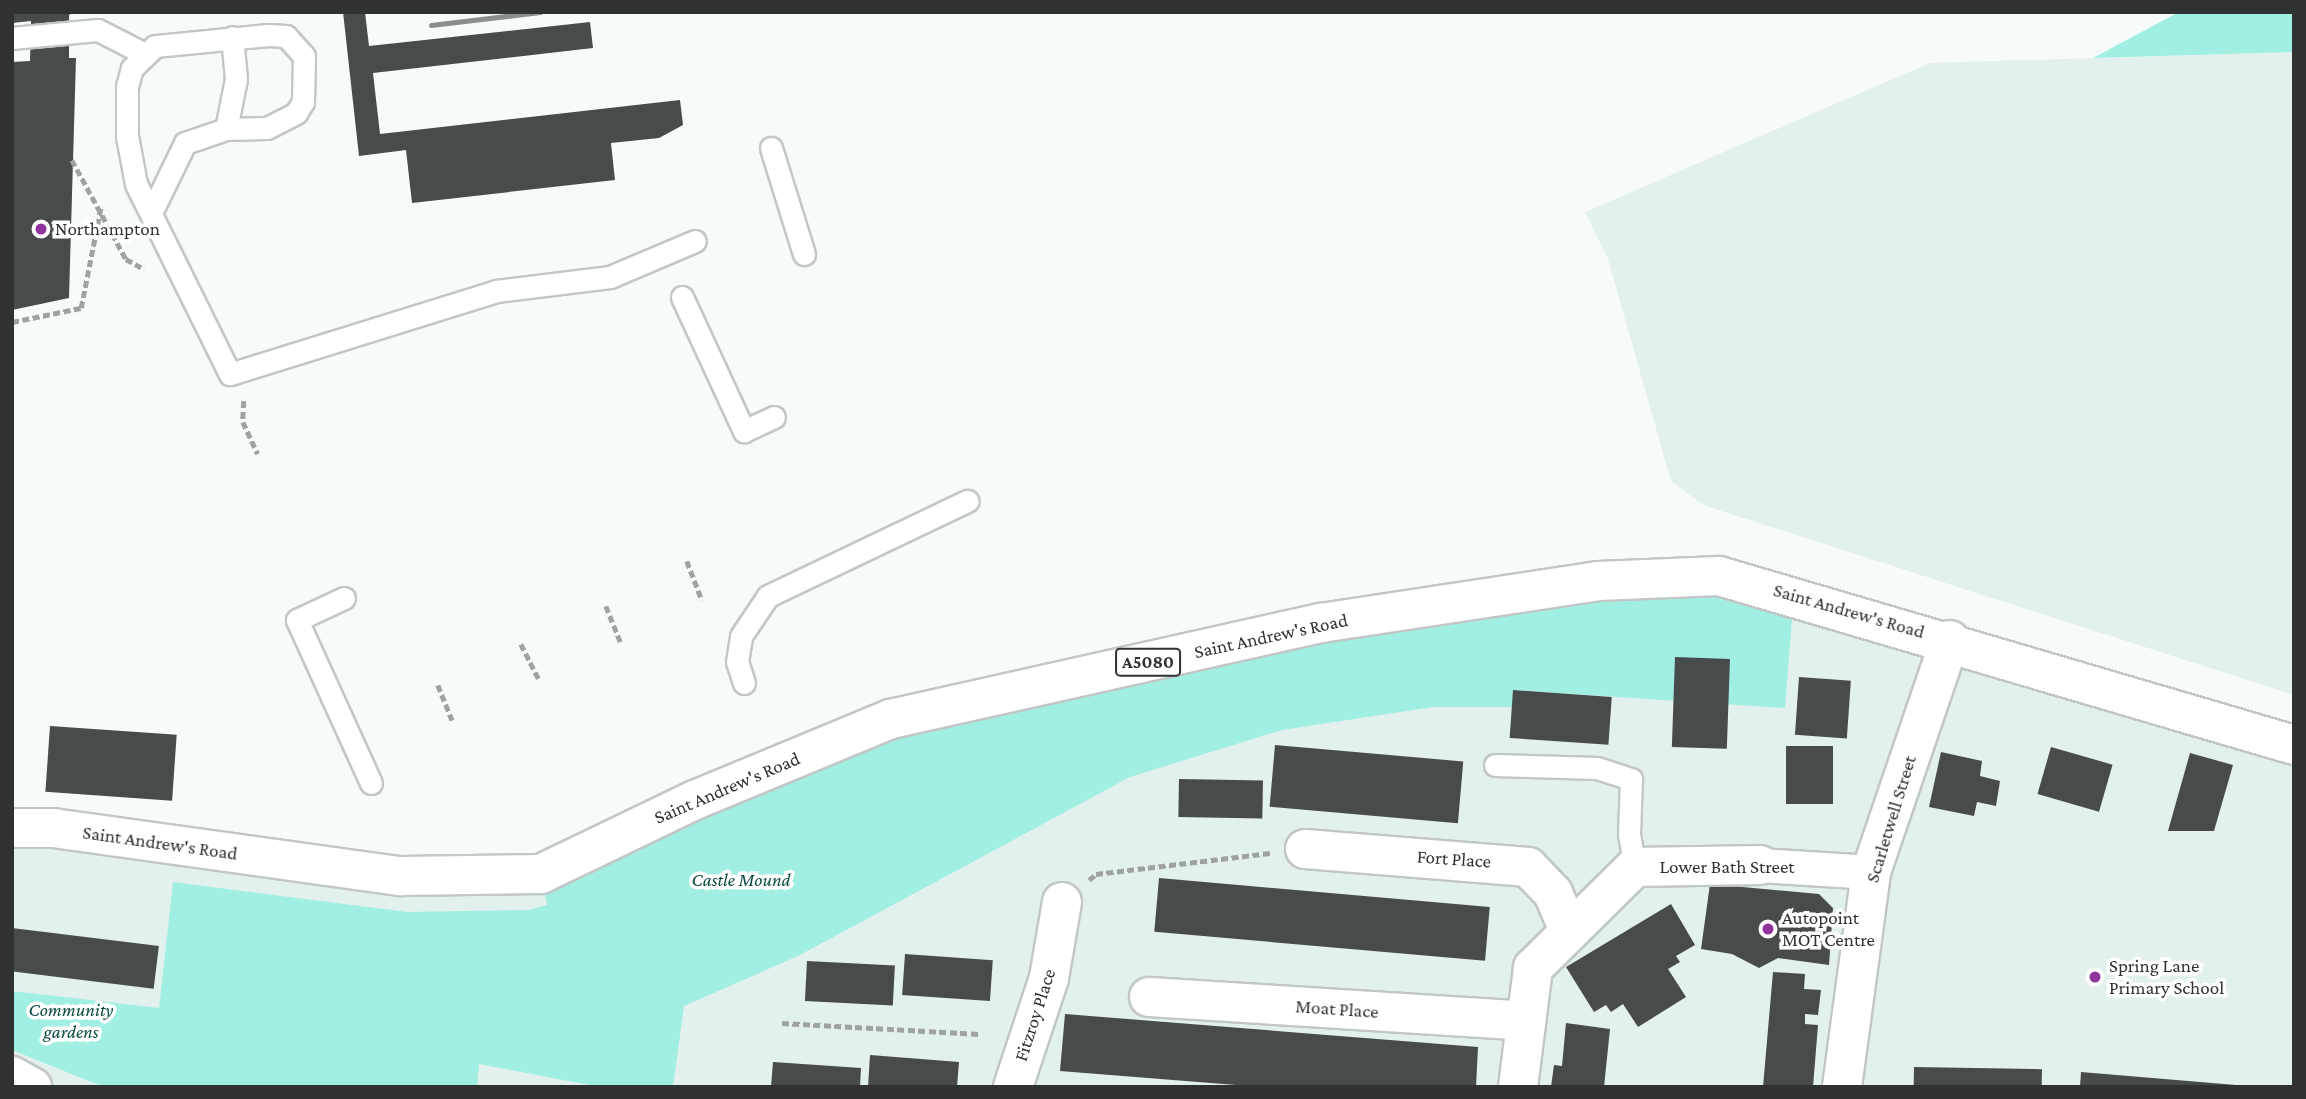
<!DOCTYPE html>
<html>
<head>
<meta charset="utf-8">
<style>
	body { margin:0 }
	#map { position:relative; width:2306px; height:1099px; overflow:hidden; background:#f6fbfa; font-family:"Crimson Pro",serif }
	div>[style] { position:absolute }
	.built>* { inset:0; background:#e2f0ee }
	.green>* { inset:0; background:#a1efe3 }
	.building>* { inset:0; background:#474b4b; transform-origin:0 0 }
	.path>* { height:4.5px; margin-top:-2.25px; transform-origin:0; background:repeating-linear-gradient(90deg,#9fa2a2 0 7px,transparent 0 10.5px) }
	.roads { filter:drop-shadow(2px 0 #c2c7c6) drop-shadow(-2px 0 #c2c7c6) drop-shadow(0 2px #c2c7c6) drop-shadow(0 -2px #c2c7c6) }
	.service>* { height:21px; margin:-10.5px; padding:0 10.5px; transform-origin:10.5px; border-radius:10.5px; background:#fff }
	.pedestrian>* { height:33px; margin:-16.5px; padding:0 16.5px; transform-origin:16.5px; border-radius:16.5px; background:#fff }
	.minor>* { height:38px; margin:-19px; padding:0 19px; transform-origin:19px; border-radius:19px; background:#fff }
	.primary>* { height:38px; margin:-19px; padding:0 19px; transform-origin:19px; border-radius:19px; background:#fff }
	.rail>* { height:5px; margin:-2.5px; padding:0 2.5px; transform-origin:2.5px; border-radius:2.5px; background:#8a8d8d }
	.dots>* { width:19px; height:19px; translate:-50% -50%; box-sizing:border-box; border:4px solid #fff; border-radius:50% }
	span { translate:-50% -50%; white-space:nowrap; text-align:center; line-height:1.15; -webkit-text-stroke:7px #fff; paint-order:stroke }
	.shield-label span { padding:2px 5px; background:#fff; border:2px solid; border-radius:5px; -webkit-text-stroke-width:0 }
	.shield-label { font-size:18px; color:#303232; font-weight:700 }
	.poi-label { font-size:19px; color:#303232 }
	.left { translate:0 -50%; text-align:left }
	.street-label { font-size:19px; color:#303232 }
	.park-label { font-size:19px; color:#0b4b45; font-style:italic }
	.frame { position:absolute; inset:0; border:14px solid #303232; pointer-events:none }
</style>
</head>
<body>
<div id="map">
	<div class="built">
		<i style="clip-path:polygon(2294px 52px,2294px 695px,1703px 505px,1671px 481px,1608px 259px,1585px 212px,1930px 63px)"></i>
		<i style="clip-path:polygon(1649px 579px,2294px 745px,2294px 1087px,12px 1087px,12px 828px,541px 874px)"></i>
	</div>
	<div class="green">
		<i style="clip-path:polygon(2179px 12px,2294px 12px,2294px 52px,2093px 58px)"></i>
		<i style="clip-path:polygon(1794px 594px,1785px 708px,1513px 690px,1513px 707px,1433px 707px,1282px 730px,1130px 777px,798px 956px,684px 1006px,673px 1087px,595px 1086px,479px 1064px,477px 1087px,104px 1087px,12px 1050px,12px 991px,159px 1008px,173px 882px,407px 912px,529px 910px,547px 905px,544px 888px,891px 719px,1493px 595px)"></i>
	</div>
	<div class="building">
		<i style="clip-path:polygon(12px 12px,74px 12px,69px 15px,69px 58px,76px 58px,69px 298px,12px 310px,12px 62px,30px 61px,31px 21px,12px 23px)"></i>
		<i style="clip-path:polygon(343px 12px,365px 12px,369px 46px,590px 22px,593px 48px,373px 73px,380px 134px,680px 100px,683px 125px,659px 138px,611px 143px,615px 180px,412px 203px,406px 150px,359px 156px)"></i>
		<i style="left:1675px;top:657px;width:55px;height:90px;rotate:2deg"></i>
		<i style="left:1799px;top:677px;width:52px;height:58px;rotate:4deg"></i>
		<i style="left:1513px;top:690px;width:99px;height:48px;rotate:4deg"></i>
		<i style="left:50px;top:726px;width:127px;height:66px;rotate:4deg"></i>
		<i style="left:1275px;top:745px;width:189px;height:62px;rotate:5deg"></i>
		<i style="left:1786px;top:746px;width:47px;height:58px"></i>
		<i style="left:2051px;top:747px;width:64px;height:49px;rotate:16deg"></i>
		<i style="clip-path:polygon(1941px 752px,1982px 761px,1980px 776px,2000px 781px,1996px 806px,1977px 802px,1974px 816px,1929px 807px)"></i>
		<i style="clip-path:polygon(2190px 753px,2233px 765px,2214px 831px,2168px 831px)"></i>
		<i style="left:1179px;top:779px;width:84px;height:38px;rotate:1deg"></i>
		<i style="left:1159px;top:878px;width:332px;height:54px;rotate:5deg"></i>
		<i style="clip-path:polygon(1710px 884px,1819px 894px,1833px 908px,1829px 965px,1778px 958px,1759px 968px,1732px 954px,1701px 949px)"></i>
		<i style="clip-path:polygon(1671px 904px,1695px 945px,1676px 956px,1680px 962px,1668px 969px,1686px 997px,1638px 1027px,1623px 1004px,1611px 1012px,1606px 1005px,1594px 1012px,1566px 967px)"></i>
		<i style="left:12px;top:928px;width:148px;height:43px;rotate:7deg"></i>
		<i style="left:905px;top:954px;width:88px;height:41px;rotate:4deg"></i>
		<i style="left:807px;top:961px;width:88px;height:40px;rotate:3deg"></i>
		<i style="clip-path:polygon(1773px 972px,1805px 974px,1804px 989px,1821px 990px,1818px 1015px,1805px 1014px,1805px 1024px,1818px 1025px,1813px 1087px,1763px 1087px)"></i>
		<i style="clip-path:polygon(1065px 1014px,1478px 1047px,1476px 1087px,1261px 1087px,1060px 1071px)"></i>
		<i style="clip-path:polygon(1566px 1023px,1610px 1029px,1604px 1087px,1551px 1087px,1554px 1065px,1562px 1066px)"></i>
		<i style="clip-path:polygon(870px 1055px,959px 1062px,957px 1087px,868px 1087px)"></i>
		<i style="clip-path:polygon(773px 1062px,861px 1068px,860px 1087px,771px 1087px)"></i>
		<i style="left:1914px;top:1067px;width:128px;height:20px;rotate:1deg"></i>
		<i style="clip-path:polygon(2081px 1072px,2236px 1085px,2236px 1087px,2080px 1087px)"></i>
	</div>
	<div class="path">
		<i style="left:72px;top:160px;width:113px;rotate:61.4deg"></i>
		<i style="left:126px;top:259px;width:21px;rotate:29deg"></i>
		<i style="left:12px;top:322px;width:70px;rotate:-11.5deg"></i>
		<i style="left:81px;top:308px;width:104px;rotate:-78.9deg"></i>
		<i style="left:244px;top:401px;width:21px;rotate:93deg"></i>
		<i style="left:243px;top:422px;width:35px;rotate:65deg"></i>
		<i style="left:687px;top:561px;width:42px;rotate:69deg"></i>
		<i style="left:606px;top:606px;width:40px;rotate:68deg"></i>
		<i style="left:521px;top:644px;width:39px;rotate:63deg"></i>
		<i style="left:438px;top:685px;width:38px;rotate:68deg"></i>
		<i style="left:1089px;top:880px;width:9px;rotate:-41deg"></i>
		<i style="left:1096px;top:874px;width:175px;rotate:-6.9deg"></i>
		<i style="left:782px;top:1023px;width:198px;rotate:3.2deg"></i>
	</div>
	<div class="roads">
		<div class="service">
			<i style="left:12px;top:38px;width:86px;rotate:-5.3deg"></i>
			<i style="left:98px;top:30px;width:51px;rotate:27.1deg"></i>
			<i style="left:226px;top:129px;width:51px;rotate:-78.7deg"></i>
			<i style="left:236px;top:79px;width:42px;rotate:-95.4deg"></i>
			<i style="left:771px;top:148px;width:111px;rotate:72.7deg"></i>
			<i style="left:151px;top:213px;width:78px;rotate:-64.1deg"></i>
			<i style="left:185px;top:143px;width:43px;rotate:-18.9deg"></i>
			<i style="left:226px;top:129px;width:41px;rotate:-1.4deg"></i>
			<i style="left:267px;top:128px;width:33px;rotate:-27deg"></i>
			<i style="left:296px;top:113px;width:13px;rotate:-58deg"></i>
			<i style="left:303px;top:102px;width:46px;rotate:-88.8deg"></i>
			<i style="left:304px;top:56px;width:27px;rotate:-132deg"></i>
			<i style="left:286px;top:36px;width:18px;rotate:-177deg"></i>
			<i style="left:268px;top:35px;width:114px;rotate:174.4deg"></i>
			<i style="left:155px;top:46px;width:32px;rotate:136deg"></i>
			<i style="left:132px;top:68px;width:20px;rotate:105deg"></i>
			<i style="left:127px;top:87px;width:49px;rotate:90deg"></i>
			<i style="left:127px;top:136px;width:49px;rotate:79.4deg"></i>
			<i style="left:136px;top:184px;width:212px;rotate:63.7deg"></i>
			<i style="left:230px;top:374px;width:279px;rotate:-17.3deg"></i>
			<i style="left:496px;top:291px;width:115px;rotate:-7deg"></i>
			<i style="left:610px;top:277px;width:92px;rotate:-23deg"></i>
			<i style="left:682px;top:297px;width:148px;rotate:65.2deg"></i>
			<i style="left:744px;top:431px;width:33px;rotate:-25deg"></i>
			<i style="left:344px;top:598px;width:52px;rotate:154.9deg"></i>
			<i style="left:297px;top:620px;width:179px;rotate:65.6deg"></i>
			<i style="left:744px;top:683px;width:22px;rotate:-108deg"></i>
			<i style="left:737px;top:662px;width:26px;rotate:-81deg"></i>
			<i style="left:741px;top:636px;width:48px;rotate:-56deg"></i>
			<i style="left:768px;top:596px;width:221px;rotate:-25.5deg"></i>
			<i style="left:1495px;top:765px;width:102px;rotate:1.7deg"></i>
			<i style="left:1597px;top:768px;width:36px;rotate:18deg"></i>
			<i style="left:1631px;top:779px;width:55px;rotate:92.1deg"></i>
			<i style="left:1629px;top:834px;width:34px;rotate:80deg"></i>
		</div>
		<div class="pedestrian">
			<i style="left:1760px;top:865px;width:111px;rotate:3.6deg"></i>
		</div>
		<div class="minor">
			<i style="left:1305px;top:849px;width:224px;rotate:4.6deg"></i>
			<i style="left:1528px;top:867px;width:36px;rotate:46deg"></i>
			<i style="left:1553px;top:893px;width:39px;rotate:67deg"></i>
			<i style="left:1149px;top:997px;width:378px;rotate:3.6deg"></i>
			<i style="left:12px;top:1076px;width:23px;rotate:29deg"></i>
			<i style="left:1013px;top:1087px;width:115px;rotate:-71.7deg"></i>
			<i style="left:1049px;top:978px;width:77px;rotate:-80.3deg"></i>
			<i style="left:1518px;top:1087px;width:120px;rotate:-82.8deg"></i>
			<i style="left:1533px;top:968px;width:144px;rotate:-44.7deg"></i>
			<i style="left:1635px;top:867px;width:125px;rotate:-0.9deg"></i>
			<i style="left:1842px;top:1087px;width:217px;rotate:-82.3deg"></i>
			<i style="left:1871px;top:872px;width:245px;rotate:-71.2deg"></i>
		</div>
		<div class="primary">
			<i style="left:12px;top:828px;width:41px"></i>
			<i style="left:53px;top:828px;width:351px;rotate:7.9deg"></i>
			<i style="left:401px;top:876px;width:140px;rotate:-0.8deg"></i>
			<i style="left:541px;top:874px;width:171px;rotate:-25.7deg"></i>
			<i style="left:695px;top:800px;width:212px;rotate:-22.5deg"></i>
			<i style="left:891px;top:719px;width:441px;rotate:-12.6deg"></i>
			<i style="left:1321px;top:623px;width:280px;rotate:-8.6deg"></i>
			<i style="left:1598px;top:581px;width:121px;rotate:-2.4deg"></i>
			<i style="left:1719px;top:576px;width:599px;rotate:16.38deg"></i>
		</div>
	</div>
	<div class="rail">
		<i style="left:431px;top:25px;width:110px;rotate:-6.8deg"></i>
	</div>
	<div class="dots">
		<i style="left:41px;top:229px;background:#91339d"></i>
		<i style="left:1768px;top:929px;background:#91339d"></i>
		<i style="left:2095px;top:977px;background:#91339d"></i>
	</div>
	<div class="shield-label">
		<span style="left:1148px;top:662px">A5080</span>
	</div>
	<div class="poi-label">
		<span class="left" style="left:55px;top:229px">Northampton</span>
		<span class="left" style="left:1782px;top:929px">Autopoint<br>MOT Centre</span>
		<span class="left" style="left:2109px;top:977px">Spring Lane<br>Primary School</span>
	</div>
	<div class="street-label">
		<span style="left:1849px;top:611px;rotate:16deg">Saint Andrew's Road</span>
		<span style="left:1271px;top:636px;rotate:-12deg">Saint Andrew's Road</span>
		<span style="left:727px;top:788px;rotate:-23deg">Saint Andrew's Road</span>
		<span style="left:1891px;top:819px;rotate:-73deg">Scarletwell Street</span>
		<span style="left:160px;top:843px;rotate:8deg">Saint Andrew's Road</span>
		<span style="left:1454px;top:859px;rotate:4deg">Fort Place</span>
		<span style="left:1727px;top:867px">Lower Bath Street</span>
		<span style="left:1337px;top:1009px;rotate:4deg">Moat Place</span>
		<span style="left:1035px;top:1015px;rotate:-72deg">Fitzroy Place</span>
	</div>
	<div class="park-label">
		<span style="left:741px;top:880px">Castle Mound</span>
		<span style="left:71px;top:1021px">Community<br>gardens</span>
	</div>
	<div class="frame"></div>
</div>
</body>
</html>
